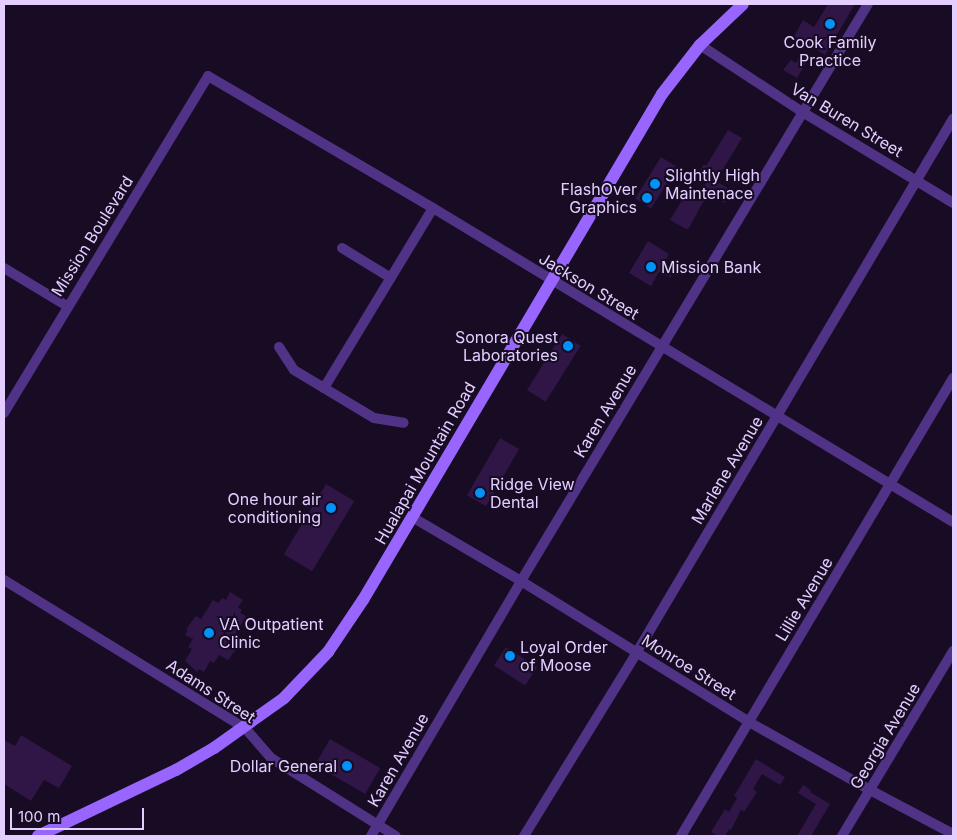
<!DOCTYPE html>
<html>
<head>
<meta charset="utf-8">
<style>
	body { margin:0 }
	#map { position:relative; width:957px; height:840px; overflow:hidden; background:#170c23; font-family:Inter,sans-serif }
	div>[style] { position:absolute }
	.building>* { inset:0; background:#2f1646; transform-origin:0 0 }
	.minor>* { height:10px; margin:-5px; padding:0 5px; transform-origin:5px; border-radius:5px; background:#503386 }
	.secondary>* { height:12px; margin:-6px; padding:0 6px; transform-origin:6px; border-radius:6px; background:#9965ff }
	.dots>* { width:14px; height:14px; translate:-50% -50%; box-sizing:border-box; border:2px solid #170c23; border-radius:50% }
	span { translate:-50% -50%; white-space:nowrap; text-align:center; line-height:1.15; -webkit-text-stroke:4px #170c23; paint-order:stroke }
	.poi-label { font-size:16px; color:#e3ceff }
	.left { translate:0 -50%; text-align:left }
	.right { translate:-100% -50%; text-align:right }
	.street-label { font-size:16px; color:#e3ceff }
	.frame { position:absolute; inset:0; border:5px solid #e3ceff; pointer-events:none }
	.scale { position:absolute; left:10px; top:808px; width:134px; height:22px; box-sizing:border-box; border:2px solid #e3ceff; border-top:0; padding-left:6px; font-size:15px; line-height:18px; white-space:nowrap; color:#e3ceff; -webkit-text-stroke:4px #170c23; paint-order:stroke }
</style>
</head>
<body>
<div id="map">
	<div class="building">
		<i style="clip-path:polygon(828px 4px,855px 4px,825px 55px,794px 36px,803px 20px,814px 27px)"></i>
		<i style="clip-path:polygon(799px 57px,807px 61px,797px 78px,783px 70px,791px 60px,796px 63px)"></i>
		<i style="clip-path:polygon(728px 130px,742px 138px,716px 181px,729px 189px,726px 193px,729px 195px,725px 203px,708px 193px,689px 228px,686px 229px,670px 220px,687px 192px,697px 198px,708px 180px,698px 173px,704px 164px,706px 166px)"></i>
		<i style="left:661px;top:157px;width:19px;height:49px;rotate:32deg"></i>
		<i style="clip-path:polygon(648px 241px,669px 254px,664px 264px,674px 270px,670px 278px,659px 272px,651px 286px,629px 273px)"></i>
		<i style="left:562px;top:334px;width:22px;height:66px;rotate:32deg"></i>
		<i style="left:500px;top:438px;width:22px;height:66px;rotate:30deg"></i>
		<i style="left:326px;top:484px;width:33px;height:82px;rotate:31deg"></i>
		<i style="clip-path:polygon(230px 592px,243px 600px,238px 607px,242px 610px,240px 613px,246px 616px,233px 638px,239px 641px,235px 647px,237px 648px,228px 660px,219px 655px,214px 663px,210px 661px,204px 672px,199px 669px,197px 672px,185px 661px,192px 649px,188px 647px,193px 639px,185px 635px,188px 630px,186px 629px,196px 616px,201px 619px,213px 600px,218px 603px,222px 598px,226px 600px)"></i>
		<i style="left:506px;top:647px;width:37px;height:22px;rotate:33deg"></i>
		<i style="clip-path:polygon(21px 735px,72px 766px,59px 788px,44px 780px,31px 801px,4px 784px,4px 740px,15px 746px)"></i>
		<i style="left:330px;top:739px;width:58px;height:30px;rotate:30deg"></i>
		<i style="clip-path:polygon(756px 759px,785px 777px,780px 785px,762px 774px,753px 789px,757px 792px,744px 812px,741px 810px,731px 830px,729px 829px,725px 836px,718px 836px,711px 832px,725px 809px,729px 812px,737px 798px,734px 796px)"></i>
		<i style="clip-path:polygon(803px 785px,811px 790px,810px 792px,830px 804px,811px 836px,797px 836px,816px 804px,798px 793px)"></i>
	</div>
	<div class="minor">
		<i style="left:700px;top:45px;width:124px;rotate:33.2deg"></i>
		<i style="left:804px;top:113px;width:174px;rotate:31.1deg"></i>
		<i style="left:342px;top:248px;width:57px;rotate:31.5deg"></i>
		<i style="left:4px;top:268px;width:74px;rotate:31.1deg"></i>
		<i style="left:279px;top:347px;width:27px;rotate:57deg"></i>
		<i style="left:294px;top:370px;width:93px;rotate:31deg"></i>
		<i style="left:374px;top:418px;width:30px;rotate:9deg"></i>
		<i style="left:324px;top:388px;width:210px;rotate:-58.8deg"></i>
		<i style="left:4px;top:413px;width:394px;rotate:-58.8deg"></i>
		<i style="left:208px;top:76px;width:261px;rotate:30.4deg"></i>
		<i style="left:433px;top:208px;width:607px;rotate:31.13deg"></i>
		<i style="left:412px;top:517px;width:126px;rotate:30.4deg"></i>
		<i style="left:521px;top:581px;width:268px;rotate:31.7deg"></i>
		<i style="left:749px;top:722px;width:139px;rotate:29.3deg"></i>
		<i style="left:870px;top:790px;width:94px;rotate:27.9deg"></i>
		<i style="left:4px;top:580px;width:283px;rotate:31.6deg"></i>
		<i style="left:245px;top:728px;width:40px;rotate:49deg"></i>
		<i style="left:271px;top:758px;width:147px;rotate:32deg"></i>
		<i style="left:371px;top:836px;width:296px;rotate:-59.5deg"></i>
		<i style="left:521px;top:581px;width:673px;rotate:-58.98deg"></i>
		<i style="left:524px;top:836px;width:216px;rotate:-58.4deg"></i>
		<i style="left:637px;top:652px;width:620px;rotate:-59.34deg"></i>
		<i style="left:681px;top:836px;width:533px;rotate:-59.29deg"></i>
		<i style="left:842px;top:836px;width:216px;rotate:-59deg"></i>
	</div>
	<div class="secondary">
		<i style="left:38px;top:836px;width:153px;rotate:-25.6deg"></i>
		<i style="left:176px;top:770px;width:44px;rotate:-30.1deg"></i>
		<i style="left:214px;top:748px;width:86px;rotate:-35.5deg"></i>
		<i style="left:284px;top:698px;width:64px;rotate:-46.3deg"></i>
		<i style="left:328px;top:652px;width:63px;rotate:-56.1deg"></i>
		<i style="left:363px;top:600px;width:588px;rotate:-59.42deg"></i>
		<i style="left:662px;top:94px;width:62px;rotate:-52.2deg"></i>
		<i style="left:700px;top:45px;width:59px;rotate:-43.6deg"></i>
	</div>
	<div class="dots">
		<i style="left:830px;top:24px;background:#0092f9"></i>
		<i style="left:655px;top:184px;background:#0092f9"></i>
		<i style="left:647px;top:198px;background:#0092f9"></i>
		<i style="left:651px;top:267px;background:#0092f9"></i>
		<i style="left:568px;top:346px;background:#0092f9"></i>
		<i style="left:480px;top:493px;background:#0092f9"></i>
		<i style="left:331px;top:508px;background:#0092f9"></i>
		<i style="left:209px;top:633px;background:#0092f9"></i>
		<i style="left:510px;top:656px;background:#0092f9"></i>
		<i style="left:347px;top:766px;background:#0092f9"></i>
	</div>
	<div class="poi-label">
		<span style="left:830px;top:51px">Cook Family<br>Practice</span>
		<span class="left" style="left:665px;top:184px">Slightly High<br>Maintenace</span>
		<span class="right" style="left:637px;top:198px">FlashOver<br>Graphics</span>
		<span class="left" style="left:661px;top:267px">Mission Bank</span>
		<span class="right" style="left:558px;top:346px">Sonora Quest<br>Laboratories</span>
		<span class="left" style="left:490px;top:493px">Ridge View<br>Dental</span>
		<span class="right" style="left:321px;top:508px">One hour air<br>conditioning</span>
		<span class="left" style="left:219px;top:633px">VA Outpatient<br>Clinic</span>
		<span class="left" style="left:520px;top:656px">Loyal Order<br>of Moose</span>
		<span class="right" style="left:337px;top:766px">Dollar General</span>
	</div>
	<div class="street-label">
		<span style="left:847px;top:120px;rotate:31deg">Van Buren Street</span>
		<span style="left:92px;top:236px;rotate:-58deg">Mission Boulevard</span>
		<span style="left:589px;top:286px;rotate:31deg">Jackson Street</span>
		<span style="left:605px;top:411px;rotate:-59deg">Karen Avenue</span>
		<span style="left:425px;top:463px;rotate:-60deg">Hualapai Mountain Road</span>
		<span style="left:727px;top:470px;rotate:-59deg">Marlene Avenue</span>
		<span style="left:804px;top:599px;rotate:-59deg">Lillie Avenue</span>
		<span style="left:689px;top:667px;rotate:32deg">Monroe Street</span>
		<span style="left:211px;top:691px;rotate:33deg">Adams Street</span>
		<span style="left:885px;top:736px;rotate:-59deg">Georgia Avenue</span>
		<span style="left:398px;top:760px;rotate:-60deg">Karen Avenue</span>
	</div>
	<div class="frame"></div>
	<div class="scale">100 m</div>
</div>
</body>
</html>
